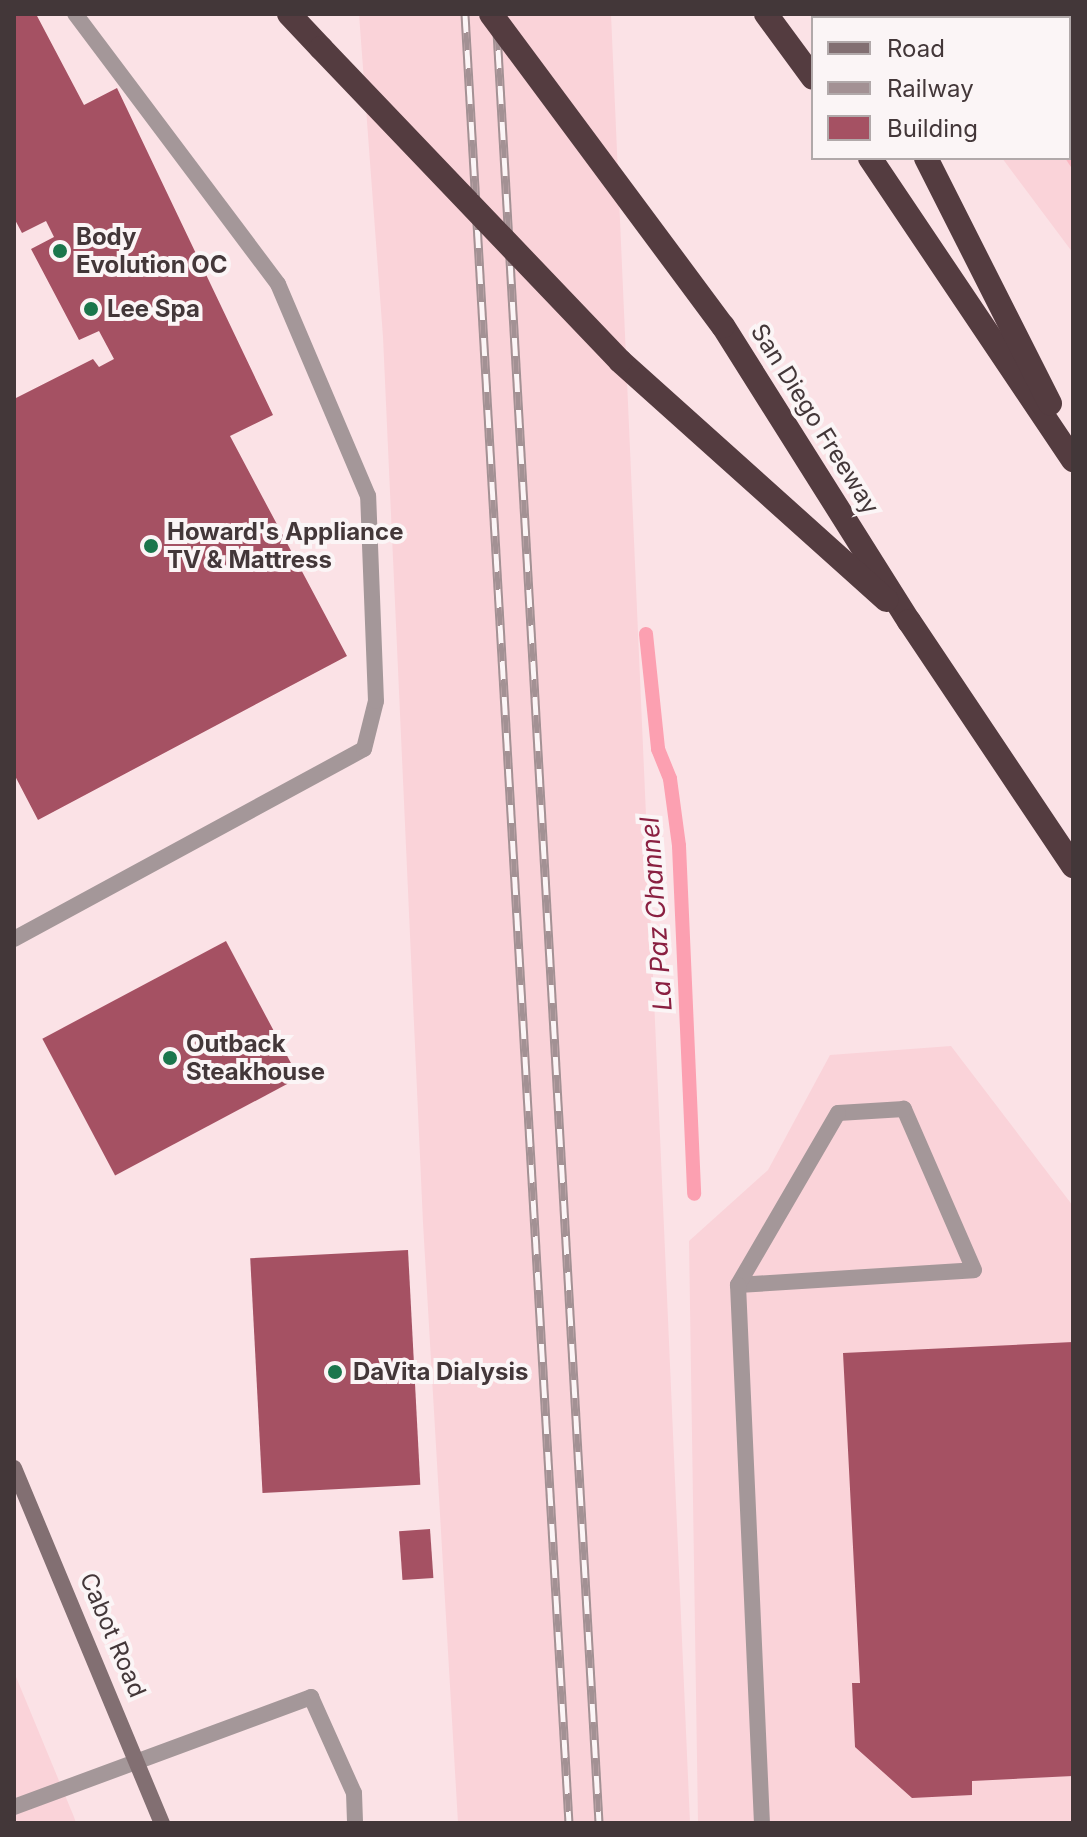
<!DOCTYPE html>
<html>
<head>
<meta charset="utf-8">
<style>
	body { margin:0 }
	#map { position:relative; width:1087px; height:1837px; overflow:hidden; background:#fbe2e6; font-family:Inter,sans-serif }
	div>[style] { position:absolute }
	.built>* { inset:0; background:#fad3d9 }
	.green>* { inset:0; background:#fbb7c2 }
	.stream>* { height:14px; margin:-7px; padding:0 7px; transform-origin:7px; border-radius:7px; background:#fca0b1 }
	.building>* { inset:0; background:#a55163; transform-origin:0 0 }
	.lane>* { height:16px; margin:-8px; padding:0 8px; transform-origin:8px; border-radius:8px; background:#a49799 }
	.secondary>* { height:16px; margin:-8px; padding:0 8px; transform-origin:8px; border-radius:8px; background:#826f72 }
	.highway>* { height:24px; margin:-12px; padding:0 12px; transform-origin:12px; border-radius:12px; background:#543c40 }
	.rail>* { height:9px; margin-top:-4.5px; transform-origin:0; background:repeating-linear-gradient(90deg,#fbf5f6 0 18px,#a39194 0 36px); box-sizing:border-box; border-block:2px solid #a39194 }
	.highway-bridge>* { height:24px; margin:-12px; padding:0 12px; transform-origin:12px; border-radius:12px; background:#543c40 }
	.dots>* { width:22px; height:22px; translate:-50% -50%; box-sizing:border-box; border:4px solid #fbf5f6; border-radius:50% }
	span { translate:-50% -50%; white-space:nowrap; text-align:center; line-height:1.15; -webkit-text-stroke:8px #fbf5f6; paint-order:stroke }
	.poi-label { font-size:24px; color:#433739; font-weight:700 }
	.left { translate:0 -50%; text-align:left }
	.street-label { font-size:24px; color:#433739 }
	.water-label { font-size:26px; color:#8a2041; font-style:italic }
	.frame { position:absolute; inset:0; border:16px solid #433739; pointer-events:none }
	.legend { position:absolute; left:811px; top:16px; width:260px; height:144px; box-sizing:border-box; background:#fbf5f6; border:2px solid #b1a9aa; margin:0; padding:10px 14px; list-style:none; font-size:24px; color:#433739 }
	.legend li { display:flex; align-items:center; gap:16px; height:40px }
	.legend b { width:40px; border:2px solid #b1a9aa }
</style>
</head>
<body>
<div id="map">
	<div class="built">
		<i style="clip-path:polygon(359px 14px,611px 14px,690px 1823px,458px 1823px,423px 1223px,383px 337px)"></i>
		<i style="clip-path:polygon(893px 14px,1073px 14px,1073px 253px,1002px 158px,1069px 158px,1069px 18px)"></i>
		<i style="clip-path:polygon(951px 1046px,1073px 1206px,1073px 1823px,698px 1823px,689px 1241px,768px 1170px,830px 1055px)"></i>
		<i style="clip-path:polygon(14px 1672px,74px 1817px,76px 1823px,14px 1823px)"></i>
	</div>
	<div class="green">
		<i style="clip-path:polygon(970px 14px,1073px 14px,1073px 170px,1065px 158px,1069px 18px)"></i>
	</div>
	<div class="stream">
		<i style="left:646px;top:634px;width:116px;rotate:84deg"></i>
		<i style="left:658px;top:749px;width:32px;rotate:68deg"></i>
		<i style="left:670px;top:779px;width:68px;rotate:82.3deg"></i>
		<i style="left:679px;top:846px;width:348px;rotate:87.5deg"></i>
	</div>
	<div class="building">
		<i style="clip-path:polygon(14px 14px,36px 14px,84px 105px,117px 88px,273px 415px,230px 436px,347px 656px,38px 820px,14px 774px,14px 399px,93px 359px,99px 367px,114px 359px,99px 331px,79px 340px,31px 249px,54px 237px,46px 221px,22px 233px,14px 218px)"></i>
		<i style="left:226px;top:941px;width:155px;height:208px;rotate:62deg"></i>
		<i style="left:408px;top:1250px;width:235px;height:158px;rotate:87deg"></i>
		<i style="clip-path:polygon(1073px 1342px,1073px 1776px,972px 1781px,972px 1795px,912px 1798px,855px 1747px,852px 1683px,860px 1683px,843px 1353px)"></i>
		<i style="left:430px;top:1529px;width:49px;height:31px;rotate:86deg"></i>
	</div>
	<div class="lane">
		<i style="left:14px;top:939px;width:398px;rotate:-28.5deg"></i>
		<i style="left:364px;top:749px;width:49px;rotate:-76deg"></i>
		<i style="left:376px;top:701px;width:205px;rotate:-92.2deg"></i>
		<i style="left:368px;top:496px;width:230px;rotate:-113deg"></i>
		<i style="left:278px;top:284px;width:338px;rotate:-126.9deg"></i>
		<i style="left:738px;top:1285px;width:236px;rotate:-3.6deg"></i>
		<i style="left:974px;top:1270px;width:176px;rotate:-113.5deg"></i>
		<i style="left:904px;top:1109px;width:66px;rotate:176.5deg"></i>
		<i style="left:838px;top:1113px;width:199px;rotate:120.2deg"></i>
		<i style="left:738px;top:1285px;width:539px;rotate:87.45deg"></i>
		<i style="left:14px;top:1807px;width:317px;rotate:-20.3deg"></i>
		<i style="left:311px;top:1697px;width:105px;rotate:65.9deg"></i>
		<i style="left:354px;top:1793px;width:30px;rotate:88deg"></i>
	</div>
	<div class="secondary">
		<i style="left:14px;top:1468px;width:385px;rotate:67.4deg"></i>
	</div>
	<div class="highway">
		<i style="left:289px;top:14px;width:47px;rotate:46.7deg"></i>
		<i style="left:766px;top:14px;width:79px;rotate:53.7deg"></i>
		<i style="left:850px;top:14px;width:5px;rotate:53deg"></i>
		<i style="left:870px;top:158px;width:364px;rotate:56.1deg"></i>
		<i style="left:926px;top:158px;width:275px;rotate:63.2deg"></i>
		<i style="left:723px;top:326px;width:349px;rotate:57.8deg"></i>
		<i style="left:909px;top:621px;width:295px;rotate:56.2deg"></i>
		<i style="left:620px;top:361px;width:358px;rotate:41.9deg"></i>
	</div>
	<div class="rail">
		<i style="left:465px;top:14px;width:1812px;rotate:86.71deg"></i>
		<i style="left:496px;top:14px;width:1812px;rotate:86.74deg"></i>
	</div>
	<div class="highway-bridge">
		<i style="left:491px;top:14px;width:389px;rotate:53.4deg"></i>
		<i style="left:321px;top:48px;width:433px;rotate:46.3deg"></i>
	</div>
	<div class="dots">
		<i style="left:60px;top:251px;background:#1b764c"></i>
		<i style="left:91px;top:309px;background:#1b764c"></i>
		<i style="left:151px;top:546px;background:#1b764c"></i>
		<i style="left:170px;top:1058px;background:#1b764c"></i>
		<i style="left:335px;top:1372px;background:#1b764c"></i>
	</div>
	<div class="poi-label">
		<span class="left" style="left:76px;top:251px">Body<br>Evolution OC</span>
		<span class="left" style="left:107px;top:309px">Lee Spa</span>
		<span class="left" style="left:167px;top:546px">Howard's Appliance<br>TV &amp; Mattress</span>
		<span class="left" style="left:186px;top:1058px">Outback<br>Steakhouse</span>
		<span class="left" style="left:353px;top:1372px">DaVita Dialysis</span>
	</div>
	<div class="street-label">
		<span style="left:815px;top:419px;rotate:58deg">San Diego Freeway</span>
		<span style="left:113px;top:1635px;rotate:67deg">Cabot Road</span>
	</div>
	<div class="water-label">
		<span style="left:656px;top:914px;rotate:-94deg">La Paz Channel</span>
	</div>
	<div class="frame"></div>
	<ul class="legend">
	<li><b style="height:10px;background:#826f72"></b>Road</li>
	<li><b style="height:10px;background:#a39194"></b>Railway</li>
	<li><b style="height:22px;background:#a55163"></b>Building</li>
	</ul>
</div>
</body>
</html>
